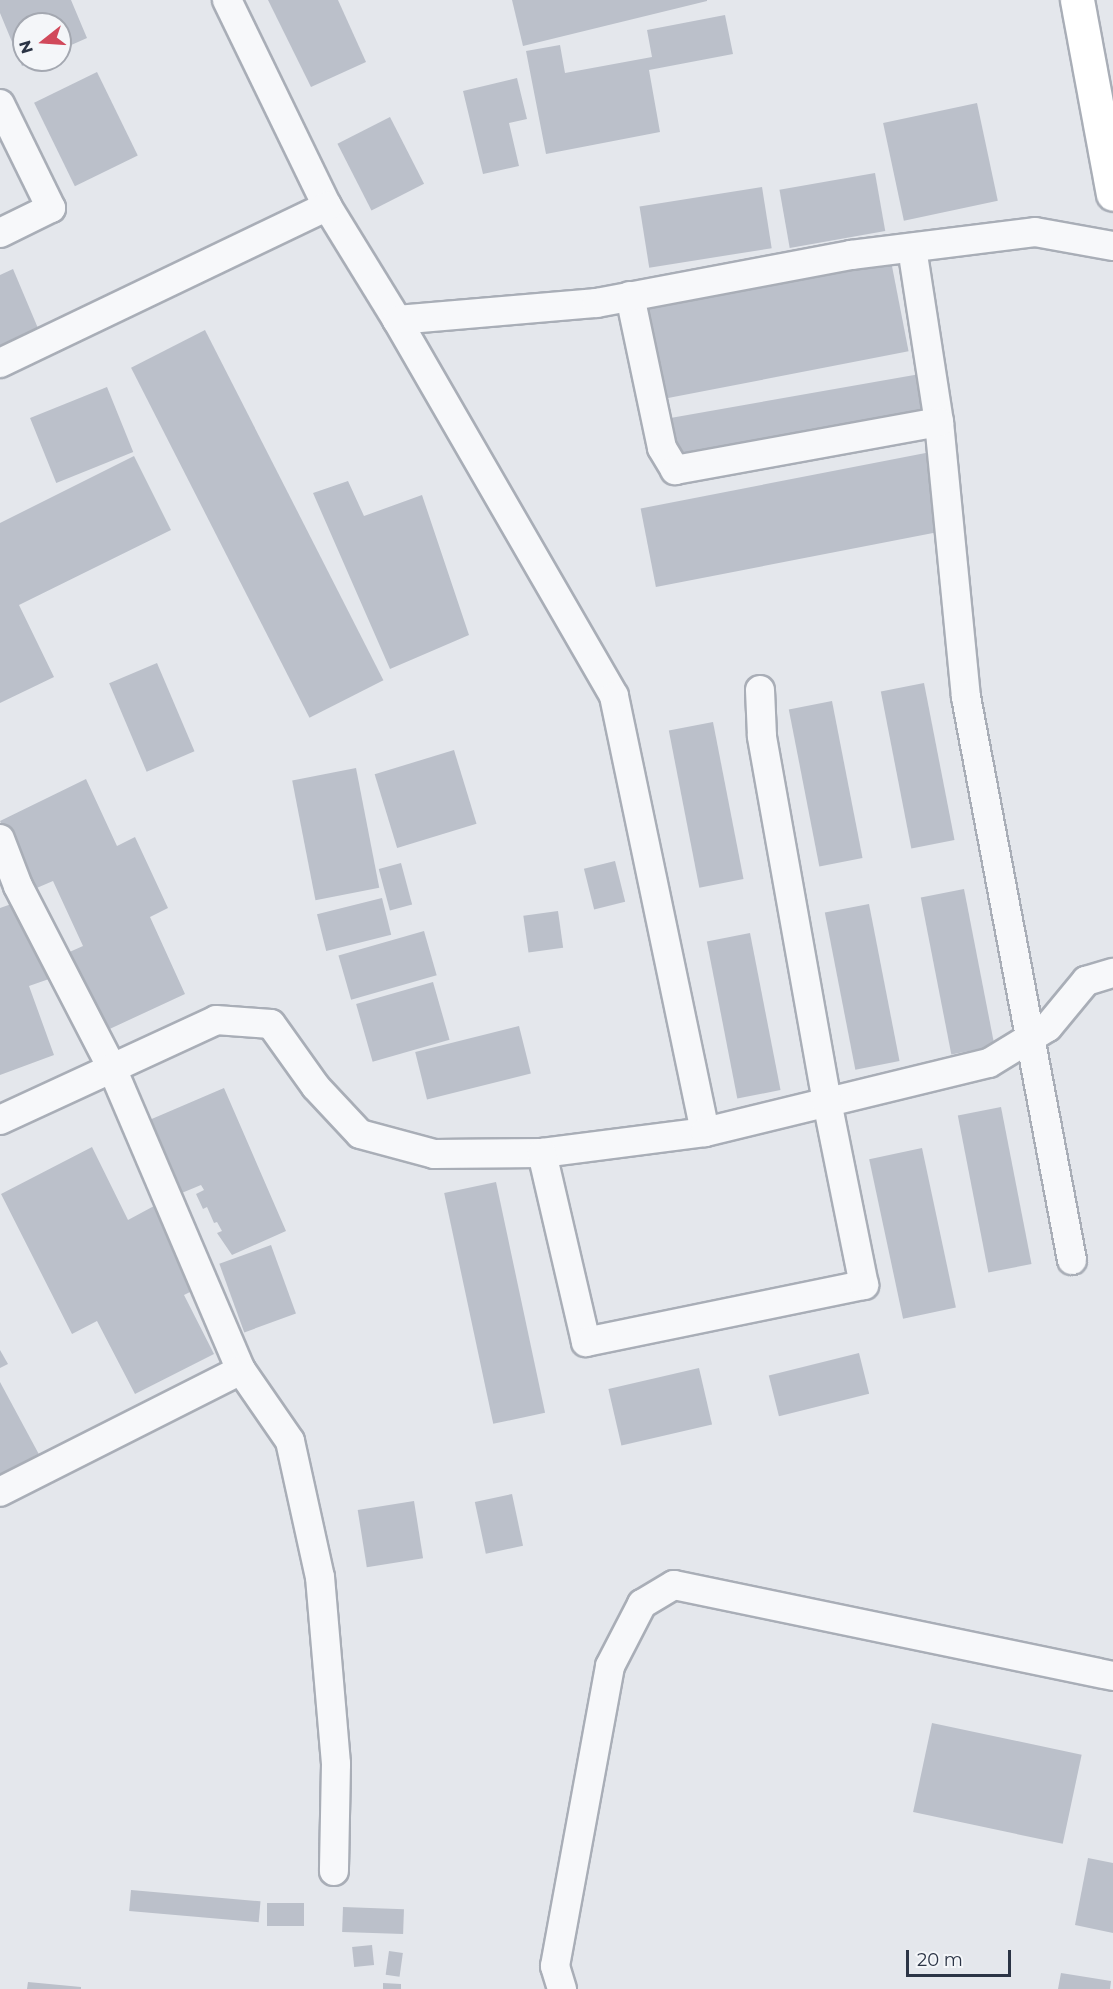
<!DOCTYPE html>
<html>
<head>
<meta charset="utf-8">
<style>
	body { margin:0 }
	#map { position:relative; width:1113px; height:1989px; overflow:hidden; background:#e4e7ec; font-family:Montserrat,sans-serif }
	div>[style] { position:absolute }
	.building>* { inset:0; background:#bbc0ca; transform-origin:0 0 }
	.roads { filter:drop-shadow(2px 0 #a9aeb7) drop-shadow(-2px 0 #a9aeb7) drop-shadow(0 2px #a9aeb7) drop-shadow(0 -2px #a9aeb7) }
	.minor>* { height:28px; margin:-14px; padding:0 14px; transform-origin:14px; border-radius:14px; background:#f7f8fa }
	.secondary>* { height:33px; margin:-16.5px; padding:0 16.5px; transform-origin:16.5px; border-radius:16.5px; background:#fff }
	span { translate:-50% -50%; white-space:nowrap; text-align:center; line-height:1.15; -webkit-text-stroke:6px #f4f6f9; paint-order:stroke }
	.north { position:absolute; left:12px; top:12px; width:60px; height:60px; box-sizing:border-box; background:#f4f6f9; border:2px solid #a4a8b1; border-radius:50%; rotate:253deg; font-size:16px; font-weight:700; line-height:24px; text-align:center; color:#2b3445 }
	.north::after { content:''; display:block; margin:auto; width:21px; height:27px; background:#d1495b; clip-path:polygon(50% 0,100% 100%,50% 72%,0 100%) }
	.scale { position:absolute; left:906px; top:1950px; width:105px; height:27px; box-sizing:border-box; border:3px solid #2b3445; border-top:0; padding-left:8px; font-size:18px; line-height:21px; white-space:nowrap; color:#2b3445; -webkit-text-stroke:4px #f4f6f9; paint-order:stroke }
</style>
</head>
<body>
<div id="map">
	<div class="building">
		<i style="clip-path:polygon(0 0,71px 0,87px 38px,60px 50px,60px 24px,24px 24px,24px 60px,35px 60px,22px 66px,0 13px)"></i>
		<i style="clip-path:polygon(268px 0,338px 0,366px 62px,311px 87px)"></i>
		<i style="clip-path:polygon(512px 0,707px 0,707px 1px,523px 46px)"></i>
		<i style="clip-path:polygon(725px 15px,733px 54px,649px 70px,660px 132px,546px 154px,526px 51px,560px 45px,565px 73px,652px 57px,647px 30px)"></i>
		<i style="left:97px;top:72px;width:93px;height:70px;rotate:64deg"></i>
		<i style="clip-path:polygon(517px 78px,527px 119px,509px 123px,519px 166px,483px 174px,463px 91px)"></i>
		<i style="left:977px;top:103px;width:100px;height:96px;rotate:78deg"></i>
		<i style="left:390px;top:117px;width:75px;height:59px;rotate:63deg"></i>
		<i style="left:875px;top:173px;width:59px;height:97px;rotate:80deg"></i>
		<i style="left:762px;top:187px;width:62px;height:124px;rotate:81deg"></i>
		<i style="left:891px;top:261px;width:92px;height:270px;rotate:79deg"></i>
		<i style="clip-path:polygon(13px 269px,40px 333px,0 349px,0 275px)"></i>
		<i style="left:205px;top:330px;width:393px;height:83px;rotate:63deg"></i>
		<i style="left:920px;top:374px;width:64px;height:262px;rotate:80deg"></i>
		<i style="left:107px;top:387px;width:70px;height:83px;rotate:68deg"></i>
		<i style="left:941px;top:450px;width:80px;height:306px;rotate:79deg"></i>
		<i style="clip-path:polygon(134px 456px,171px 530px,19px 605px,54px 677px,0 703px,0 523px)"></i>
		<i style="clip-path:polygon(348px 481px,364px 516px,422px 495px,469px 635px,390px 669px,313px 493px)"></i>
		<i style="left:157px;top:663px;width:96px;height:52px;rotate:67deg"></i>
		<i style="left:924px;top:683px;width:160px;height:44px;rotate:79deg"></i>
		<i style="left:832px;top:701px;width:160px;height:44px;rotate:79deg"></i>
		<i style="left:713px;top:722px;width:160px;height:45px;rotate:79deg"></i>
		<i style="left:454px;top:750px;width:77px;height:83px;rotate:73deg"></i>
		<i style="left:356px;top:768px;width:122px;height:65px;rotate:79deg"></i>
		<i style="clip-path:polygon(86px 779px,117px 846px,135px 837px,168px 908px,150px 917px,185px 994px,101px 1033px,65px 954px,83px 946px,53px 881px,32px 890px,0 821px)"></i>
		<i style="left:615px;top:861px;width:42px;height:32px;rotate:76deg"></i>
		<i style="left:401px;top:863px;width:43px;height:23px;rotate:75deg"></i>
		<i style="left:964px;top:889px;width:160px;height:44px;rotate:79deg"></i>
		<i style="left:382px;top:898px;width:38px;height:67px;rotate:76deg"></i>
		<i style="clip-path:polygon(20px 901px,49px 979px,29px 986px,54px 1055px,0 1075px,0 908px)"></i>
		<i style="left:869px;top:904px;width:160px;height:45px;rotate:79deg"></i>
		<i style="left:558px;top:911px;width:37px;height:35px;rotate:82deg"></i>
		<i style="left:424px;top:931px;width:46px;height:89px;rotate:74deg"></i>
		<i style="left:750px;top:933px;width:160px;height:44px;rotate:79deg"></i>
		<i style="left:433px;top:982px;width:60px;height:80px;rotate:74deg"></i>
		<i style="left:519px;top:1026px;width:49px;height:107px;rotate:76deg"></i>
		<i style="clip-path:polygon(224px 1088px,286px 1231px,232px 1255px,217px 1233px,222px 1231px,217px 1222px,214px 1223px,207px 1207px,203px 1209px,196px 1194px,204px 1190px,201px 1185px,172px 1197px,140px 1124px)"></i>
		<i style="left:1001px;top:1107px;width:160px;height:44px;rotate:79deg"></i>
		<i style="clip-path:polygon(92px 1147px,128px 1220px,154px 1206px,196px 1289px,184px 1295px,214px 1354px,135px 1394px,97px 1321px,72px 1334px,1px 1194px)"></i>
		<i style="left:922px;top:1148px;width:163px;height:54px;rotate:78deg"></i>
		<i style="left:496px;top:1182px;width:236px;height:53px;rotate:78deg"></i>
		<i style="left:271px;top:1245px;width:73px;height:55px;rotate:70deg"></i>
		<i style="clip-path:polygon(0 1350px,8px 1364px,0 1368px)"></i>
		<i style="left:859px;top:1353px;width:42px;height:93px;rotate:76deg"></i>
		<i style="left:699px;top:1368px;width:58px;height:93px;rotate:77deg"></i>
		<i style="clip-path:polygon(0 1382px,42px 1460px,0 1482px)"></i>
		<i style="left:512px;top:1494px;width:53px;height:38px;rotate:78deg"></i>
		<i style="left:414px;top:1501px;width:58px;height:57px;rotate:81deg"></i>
		<i style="left:932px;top:1723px;width:153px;height:91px;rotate:12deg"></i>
		<i style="clip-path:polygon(1088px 1858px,1113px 1863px,1113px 1933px,1075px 1925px)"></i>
		<i style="left:131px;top:1890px;width:130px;height:21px;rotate:5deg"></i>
		<i style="left:267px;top:1903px;width:37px;height:23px"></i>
		<i style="left:343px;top:1907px;width:61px;height:25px;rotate:2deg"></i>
		<i style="left:372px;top:1945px;width:20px;height:20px;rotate:84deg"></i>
		<i style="left:389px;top:1951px;width:14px;height:24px;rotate:8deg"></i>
		<i style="clip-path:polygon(1061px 1973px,1111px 1981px,1110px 1989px,1058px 1989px)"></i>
		<i style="clip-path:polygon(28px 1982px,81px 1987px,81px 1989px,27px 1989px)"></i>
		<i style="clip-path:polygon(383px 1983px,401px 1984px,401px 1989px,383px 1989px)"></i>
	</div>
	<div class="roads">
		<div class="minor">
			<i style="left:227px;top:0;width:229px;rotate:64.1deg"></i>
			<i style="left:327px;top:206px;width:134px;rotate:58.4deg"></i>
			<i style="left:397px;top:320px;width:434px;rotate:60deg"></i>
			<i style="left:614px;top:696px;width:445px;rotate:78.2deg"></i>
			<i style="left:0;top:104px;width:116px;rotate:63.9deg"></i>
			<i style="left:51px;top:208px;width:57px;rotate:153.9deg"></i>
			<i style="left:912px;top:248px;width:176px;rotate:81.2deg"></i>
			<i style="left:939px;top:422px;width:276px;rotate:84.4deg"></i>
			<i style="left:966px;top:697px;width:573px;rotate:79.34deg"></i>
			<i style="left:630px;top:296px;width:155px;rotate:78.1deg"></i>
			<i style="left:662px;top:448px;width:26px;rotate:59deg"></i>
			<i style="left:675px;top:470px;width:268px;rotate:-10.3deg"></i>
			<i style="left:397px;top:320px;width:201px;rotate:-4.9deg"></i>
			<i style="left:597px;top:303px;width:258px;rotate:-10.7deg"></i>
			<i style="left:851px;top:255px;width:185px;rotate:-7.1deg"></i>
			<i style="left:1035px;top:232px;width:79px;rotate:10.2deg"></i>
			<i style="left:0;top:363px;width:363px;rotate:-25.6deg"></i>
			<i style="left:0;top:839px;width:50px;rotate:69deg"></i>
			<i style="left:18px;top:886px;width:205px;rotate:62.7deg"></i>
			<i style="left:112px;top:1068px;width:328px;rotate:66.9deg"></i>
			<i style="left:241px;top:1370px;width:270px;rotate:153.2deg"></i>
			<i style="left:0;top:1120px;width:238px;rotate:-24.8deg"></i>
			<i style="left:216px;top:1020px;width:55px;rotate:4.2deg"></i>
			<i style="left:271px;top:1024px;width:77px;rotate:54.5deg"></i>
			<i style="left:316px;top:1087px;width:64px;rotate:46.9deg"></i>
			<i style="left:360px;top:1134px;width:77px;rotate:15.1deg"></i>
			<i style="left:434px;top:1154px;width:108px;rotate:-0.5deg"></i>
			<i style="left:542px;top:1153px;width:164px;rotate:-7.3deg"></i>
			<i style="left:705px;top:1132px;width:292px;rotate:-13.7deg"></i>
			<i style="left:989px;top:1063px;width:69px;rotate:-31.4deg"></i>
			<i style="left:1048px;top:1027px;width:60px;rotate:-50.4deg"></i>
			<i style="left:1086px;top:981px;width:28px;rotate:-17deg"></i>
			<i style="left:542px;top:1153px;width:194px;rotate:76.9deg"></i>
			<i style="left:586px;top:1342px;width:284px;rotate:-11.6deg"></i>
			<i style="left:864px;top:1285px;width:187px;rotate:-101.4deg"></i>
			<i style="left:827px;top:1102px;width:372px;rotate:-100.1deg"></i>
			<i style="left:762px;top:736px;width:46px;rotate:-92.5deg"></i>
			<i style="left:241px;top:1370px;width:86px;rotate:55.4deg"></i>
			<i style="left:290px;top:1441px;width:139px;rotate:77.6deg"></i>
			<i style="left:320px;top:1577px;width:188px;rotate:85.1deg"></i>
			<i style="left:336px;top:1764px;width:107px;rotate:91.1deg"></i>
			<i style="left:562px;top:1989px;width:24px;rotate:-107deg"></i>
			<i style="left:555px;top:1966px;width:305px;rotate:-79.6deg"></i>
			<i style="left:610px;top:1666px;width:70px;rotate:-62.7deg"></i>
			<i style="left:642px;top:1604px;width:37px;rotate:-31deg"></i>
			<i style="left:674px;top:1585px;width:448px;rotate:11.7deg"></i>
		</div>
		<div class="secondary">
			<i style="left:1077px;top:0;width:197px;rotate:79.5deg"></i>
		</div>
	</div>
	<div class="north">N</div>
	<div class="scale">20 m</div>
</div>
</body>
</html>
